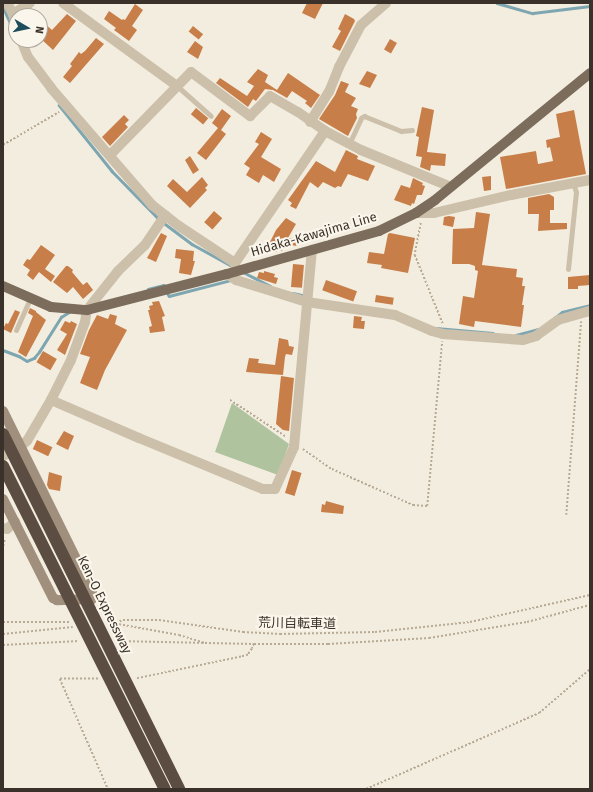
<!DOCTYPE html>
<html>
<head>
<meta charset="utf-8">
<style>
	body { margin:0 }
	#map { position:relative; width:593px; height:792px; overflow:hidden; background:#f3eddf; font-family:"Fira Sans","Noto Sans JP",sans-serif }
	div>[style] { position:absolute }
	.green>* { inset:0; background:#b0c39f }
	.stream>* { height:2.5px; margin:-1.25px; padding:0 1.25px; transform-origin:1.25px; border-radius:1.25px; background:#7ea6b1 }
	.building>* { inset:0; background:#c77e49; transform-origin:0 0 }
	.path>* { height:1.5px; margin-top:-0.75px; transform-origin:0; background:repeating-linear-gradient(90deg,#b8aa95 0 2px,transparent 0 4px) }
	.lane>* { height:5px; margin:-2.5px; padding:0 2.5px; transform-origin:2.5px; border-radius:2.5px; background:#ccc0ab }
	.street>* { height:10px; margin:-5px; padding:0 5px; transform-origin:5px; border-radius:5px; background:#ccc0ab }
	.secondary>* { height:10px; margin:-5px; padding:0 5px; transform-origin:5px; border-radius:5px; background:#a08f7c }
	.primary>* { height:10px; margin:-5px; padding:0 5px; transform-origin:5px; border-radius:5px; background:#7c6c5b }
	.highway-bridge>* { height:12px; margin:-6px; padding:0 6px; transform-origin:6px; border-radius:6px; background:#5b4d41 }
	span { translate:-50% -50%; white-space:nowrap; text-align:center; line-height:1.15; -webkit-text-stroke:4px #fbf6ec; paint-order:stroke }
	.street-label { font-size:13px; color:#3a322a }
	.frame { position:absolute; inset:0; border:4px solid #3a322a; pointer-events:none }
	.north { position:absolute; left:8px; top:8px; width:40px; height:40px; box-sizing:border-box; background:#fbf6ec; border:1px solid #aea89e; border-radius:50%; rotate:99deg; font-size:11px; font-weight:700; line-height:16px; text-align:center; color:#3a322a }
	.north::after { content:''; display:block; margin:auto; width:14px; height:18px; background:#1e4d5c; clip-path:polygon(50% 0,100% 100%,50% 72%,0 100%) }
</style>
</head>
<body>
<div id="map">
	<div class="green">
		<i style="clip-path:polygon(232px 403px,289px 444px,278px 475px,215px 452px)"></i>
	</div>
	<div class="stream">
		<i style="left:497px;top:3px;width:37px;rotate:16deg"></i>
		<i style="left:533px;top:13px;width:57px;rotate:-7deg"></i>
		<i style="left:3px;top:7px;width:17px;rotate:65deg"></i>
		<i style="left:12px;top:27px;width:12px;rotate:70deg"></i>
		<i style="left:59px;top:105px;width:85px;rotate:51.2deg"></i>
		<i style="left:112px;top:171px;width:69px;rotate:45.6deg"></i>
		<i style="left:164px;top:223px;width:35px;rotate:37deg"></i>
		<i style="left:192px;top:244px;width:46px;rotate:28.8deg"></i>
		<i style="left:243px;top:272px;width:31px;rotate:27deg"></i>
		<i style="left:148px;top:289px;width:16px;rotate:-14deg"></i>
		<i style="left:164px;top:285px;width:2px;rotate:63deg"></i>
		<i style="left:167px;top:292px;width:4px;rotate:63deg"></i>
		<i style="left:169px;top:296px;width:64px;rotate:-14.5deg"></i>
		<i style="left:293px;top:293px;width:13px;rotate:13deg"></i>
		<i style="left:557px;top:316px;width:6px;rotate:-39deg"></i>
		<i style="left:562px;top:312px;width:29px;rotate:-14deg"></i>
		<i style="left:436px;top:328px;width:57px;rotate:5deg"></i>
		<i style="left:516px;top:335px;width:23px;rotate:-15deg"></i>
		<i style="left:3px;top:350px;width:17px;rotate:21deg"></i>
		<i style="left:19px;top:356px;width:9px;rotate:32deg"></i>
		<i style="left:27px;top:361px;width:8px;rotate:-23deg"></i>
		<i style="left:34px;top:358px;width:8px;rotate:-50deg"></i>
		<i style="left:39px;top:352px;width:41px;rotate:-57.8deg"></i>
		<i style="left:61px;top:317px;width:9px;rotate:-32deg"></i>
	</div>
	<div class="building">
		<i style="clip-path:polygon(307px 3px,323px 3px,315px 19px,302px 13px)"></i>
		<i style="clip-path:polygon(135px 4px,143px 10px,132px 26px,137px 30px,129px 41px,114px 30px,116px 28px,104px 19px,109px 11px,122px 20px,123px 19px,125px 20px)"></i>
		<i style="clip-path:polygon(67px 14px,76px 21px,53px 50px,40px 38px,40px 28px,44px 23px,52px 30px)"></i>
		<i style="clip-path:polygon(345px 14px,354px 19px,355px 21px,340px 51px,332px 47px,341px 31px,338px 29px)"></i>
		<i style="left:193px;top:26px;width:13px;height:7px;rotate:39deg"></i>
		<i style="clip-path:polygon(96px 38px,104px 44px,70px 83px,63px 77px,72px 66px,70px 64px,79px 52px,81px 54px,85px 51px)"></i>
		<i style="left:390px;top:39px;width:8px;height:12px;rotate:30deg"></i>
		<i style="clip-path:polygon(195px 41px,203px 47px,198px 59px,187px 52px)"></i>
		<i style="clip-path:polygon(258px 69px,268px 75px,265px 82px,277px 90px,288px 73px,320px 95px,311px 108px,305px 103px,307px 101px,292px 91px,287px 98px,273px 90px,265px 89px,256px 101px,253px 99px,248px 107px,216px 83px,220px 78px,247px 96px,254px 86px,247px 82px)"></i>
		<i style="clip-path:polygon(367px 71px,377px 75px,370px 88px,359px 84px)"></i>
		<i style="clip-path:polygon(341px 81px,349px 84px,345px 92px,356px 98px,351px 106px,358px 109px,356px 114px,357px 118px,348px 136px,319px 119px,335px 95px)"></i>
		<i style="clip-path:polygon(422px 107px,434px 110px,427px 152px,446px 154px,445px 166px,431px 165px,430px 171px,420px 167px,422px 157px,416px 156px,419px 137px,416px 136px)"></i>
		<i style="left:196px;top:108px;width:16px;height:8px;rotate:40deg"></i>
		<i style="clip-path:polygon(222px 109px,231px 116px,221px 130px,226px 134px,206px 160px,197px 153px,218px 128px,212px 123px)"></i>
		<i style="clip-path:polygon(574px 110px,586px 174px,506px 189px,500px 157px,536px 151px,538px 164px,553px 161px,550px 147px,547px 148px,546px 140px,560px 137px,556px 114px)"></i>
		<i style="clip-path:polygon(124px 115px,129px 120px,125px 124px,128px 127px,110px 146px,102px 137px)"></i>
		<i style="clip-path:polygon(261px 132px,272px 139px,261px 157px,281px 169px,274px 182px,263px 175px,259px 183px,246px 175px,250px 168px,244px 164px,259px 144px,255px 142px)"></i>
		<i style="clip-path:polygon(346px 150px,358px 156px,357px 159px,375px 166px,368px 181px,348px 174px,341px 187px,338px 186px,335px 188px,323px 182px,318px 188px,310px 182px,296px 209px,290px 206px,292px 203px,288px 200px,316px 161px,335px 172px)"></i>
		<i style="clip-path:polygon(190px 156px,199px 170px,193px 174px,185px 160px)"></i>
		<i style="clip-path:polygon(491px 176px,491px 190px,484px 191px,482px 177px)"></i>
		<i style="clip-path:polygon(202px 177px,208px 185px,205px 188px,207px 190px,190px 208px,167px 186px,173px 179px,187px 192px)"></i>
		<i style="clip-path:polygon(413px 178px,423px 183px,422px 185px,425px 186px,422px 195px,417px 195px,414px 204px,412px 203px,411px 206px,394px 200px,401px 185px,410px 188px)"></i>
		<i style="clip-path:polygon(549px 194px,554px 197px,554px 210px,550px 210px,550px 223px,567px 223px,567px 229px,538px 231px,539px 214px,528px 214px,528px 198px)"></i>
		<i style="left:214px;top:211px;width:11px;height:15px;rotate:41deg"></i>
		<i style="clip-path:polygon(476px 212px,490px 214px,482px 265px,517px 269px,516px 277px,523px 278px,522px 286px,525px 286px,522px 305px,524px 305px,521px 327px,475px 321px,474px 327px,459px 324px,463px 296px,474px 298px,478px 271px,475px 270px,475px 266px,469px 264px,452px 264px,453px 229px,474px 228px)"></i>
		<i style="clip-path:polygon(449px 216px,455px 217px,453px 227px,443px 225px,444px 217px)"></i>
		<i style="clip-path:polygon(286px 218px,296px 224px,288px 238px,298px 239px,297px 246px,284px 244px,282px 251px,279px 249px,276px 252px,267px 248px,276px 230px)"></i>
		<i style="clip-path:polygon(161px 233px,167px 236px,156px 262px,147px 258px)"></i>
		<i style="clip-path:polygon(390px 233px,415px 238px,408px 273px,381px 268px,382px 265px,367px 263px,369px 252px,384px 254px,388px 234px)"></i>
		<i style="clip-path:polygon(41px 245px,55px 255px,45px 269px,55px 276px,51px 282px,39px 272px,33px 280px,27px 275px,30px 270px,23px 265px,27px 259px,30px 260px)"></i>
		<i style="clip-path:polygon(176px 249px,194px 251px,193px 261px,195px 261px,191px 275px,179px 273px,181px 259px,175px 258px)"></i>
		<i style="left:293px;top:264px;width:11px;height:23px;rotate:5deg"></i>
		<i style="clip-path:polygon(66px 266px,68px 266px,73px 270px,72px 272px,83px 285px,87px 282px,93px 290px,83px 299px,73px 287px,67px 293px,53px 282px)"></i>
		<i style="clip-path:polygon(264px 271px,275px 274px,274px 277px,278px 278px,276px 284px,257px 278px,259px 272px,264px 273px)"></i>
		<i style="clip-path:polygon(590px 275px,590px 285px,578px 286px,578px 289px,568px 289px,568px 277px)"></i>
		<i style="left:326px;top:280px;width:33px;height:11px;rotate:20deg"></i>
		<i style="left:376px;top:295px;width:18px;height:7px;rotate:9deg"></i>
		<i style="clip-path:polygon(159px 301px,165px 316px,162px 317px,165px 331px,150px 333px,149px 327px,152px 326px,148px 310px,150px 310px,149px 306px,153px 305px,152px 302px)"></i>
		<i style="clip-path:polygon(30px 308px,36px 311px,36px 312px,46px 320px,26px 357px,18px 352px,33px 316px,28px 313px)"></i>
		<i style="clip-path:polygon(15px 310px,20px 312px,11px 333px,3px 329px,6px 323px,8px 324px)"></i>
		<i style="clip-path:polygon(110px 314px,117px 316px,115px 324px,127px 330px,105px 370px,97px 390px,80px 383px,90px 357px,80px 354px,89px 330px,97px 315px,108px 319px)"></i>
		<i style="clip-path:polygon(354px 316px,362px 317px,361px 321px,365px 321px,364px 329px,353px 328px)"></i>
		<i style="clip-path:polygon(65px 321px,70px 323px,71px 321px,77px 324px,65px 355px,57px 350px,67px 334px,60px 330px)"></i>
		<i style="clip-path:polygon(279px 338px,288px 340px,289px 346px,294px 347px,292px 355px,286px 354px,285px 357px,283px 375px,246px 372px,249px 358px,259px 359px,258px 363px,275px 365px)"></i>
		<i style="left:43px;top:351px;width:16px;height:13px;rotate:30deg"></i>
		<i style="clip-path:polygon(281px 376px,294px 378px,289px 431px,283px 430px,276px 424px)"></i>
		<i style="clip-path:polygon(64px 431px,74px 436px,68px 450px,56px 444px)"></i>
		<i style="left:37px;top:440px;width:17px;height:10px;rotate:25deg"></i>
		<i style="left:292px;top:470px;width:10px;height:24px;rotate:17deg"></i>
		<i style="clip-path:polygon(49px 472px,62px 476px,60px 491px,49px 489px,47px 485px)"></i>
		<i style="clip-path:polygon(326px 501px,344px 506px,343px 514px,321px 512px,322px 504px,325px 505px)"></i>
	</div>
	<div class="path">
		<i style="left:3px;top:145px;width:65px;rotate:-30.5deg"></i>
		<i style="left:421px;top:223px;width:33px;rotate:101deg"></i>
		<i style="left:415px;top:255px;width:74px;rotate:67.9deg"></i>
		<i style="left:230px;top:400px;width:66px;rotate:33.2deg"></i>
		<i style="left:303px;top:449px;width:35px;rotate:35deg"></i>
		<i style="left:332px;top:469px;width:89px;rotate:24deg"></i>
		<i style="left:413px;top:505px;width:14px;rotate:4deg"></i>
		<i style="left:427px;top:506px;width:165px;rotate:-84.8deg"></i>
		<i style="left:566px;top:515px;width:194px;rotate:-85.6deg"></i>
		<i style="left:3px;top:546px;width:8px;rotate:-76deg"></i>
		<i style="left:3px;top:622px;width:67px"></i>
		<i style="left:107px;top:622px;width:73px;rotate:10.2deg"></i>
		<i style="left:179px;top:635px;width:27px;rotate:17deg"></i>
		<i style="left:108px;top:625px;width:16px;rotate:-18deg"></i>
		<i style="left:123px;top:620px;width:36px"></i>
		<i style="left:159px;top:620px;width:85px;rotate:8.1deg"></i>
		<i style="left:243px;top:632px;width:37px;rotate:3deg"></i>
		<i style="left:280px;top:634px;width:95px;rotate:-1.2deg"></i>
		<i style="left:375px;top:632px;width:96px;rotate:-6deg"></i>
		<i style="left:470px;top:622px;width:123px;rotate:-12.7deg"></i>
		<i style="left:3px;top:634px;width:70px;rotate:-5.7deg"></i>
		<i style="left:117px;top:641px;width:137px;rotate:1.3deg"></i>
		<i style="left:254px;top:644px;width:5px;rotate:112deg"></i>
		<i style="left:252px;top:649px;width:7px;rotate:124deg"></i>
		<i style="left:248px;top:655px;width:7px;rotate:164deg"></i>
		<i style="left:241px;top:657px;width:107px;rotate:168.2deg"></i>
		<i style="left:254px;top:644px;width:74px"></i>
		<i style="left:328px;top:644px;width:101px;rotate:-3.4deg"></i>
		<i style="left:429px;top:638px;width:99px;rotate:-9.3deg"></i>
		<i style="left:527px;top:622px;width:65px;rotate:-15.1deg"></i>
		<i style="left:3px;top:645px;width:76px;rotate:-3deg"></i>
		<i style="left:98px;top:679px;width:38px;rotate:180deg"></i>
		<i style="left:60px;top:679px;width:120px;rotate:66.4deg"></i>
		<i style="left:366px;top:789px;width:189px;rotate:-23.7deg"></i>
		<i style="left:539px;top:713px;width:67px;rotate:-40.8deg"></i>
	</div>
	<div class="lane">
		<i style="left:177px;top:86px;width:45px;rotate:41.4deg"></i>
		<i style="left:349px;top:144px;width:29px;rotate:-65deg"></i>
		<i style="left:361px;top:118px;width:4px;rotate:-34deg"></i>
		<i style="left:364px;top:116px;width:40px;rotate:22deg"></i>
		<i style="left:401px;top:131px;width:11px;rotate:-5deg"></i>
		<i style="left:568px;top:269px;width:77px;rotate:-84.1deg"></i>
		<i style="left:576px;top:192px;width:9px;rotate:-108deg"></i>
		<i style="left:16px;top:330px;width:34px;rotate:-66deg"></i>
	</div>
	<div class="street">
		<i style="left:7px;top:3px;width:13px;rotate:61deg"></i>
		<i style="left:13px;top:14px;width:11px;rotate:75deg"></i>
		<i style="left:63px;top:3px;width:141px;rotate:36.1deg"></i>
		<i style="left:13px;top:14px;width:20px;rotate:-33deg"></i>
		<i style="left:21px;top:40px;width:18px;rotate:68deg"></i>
		<i style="left:28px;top:57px;width:39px;rotate:53deg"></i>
		<i style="left:51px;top:88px;width:155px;rotate:49.2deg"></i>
		<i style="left:152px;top:205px;width:34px;rotate:38deg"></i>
		<i style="left:179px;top:226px;width:67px;rotate:33.5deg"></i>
		<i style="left:235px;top:263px;width:8px;rotate:83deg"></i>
		<i style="left:310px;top:122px;width:36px;rotate:-58deg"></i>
		<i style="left:329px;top:92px;width:27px;rotate:-68deg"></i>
		<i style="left:339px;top:67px;width:47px;rotate:-62.4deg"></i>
		<i style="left:361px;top:25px;width:33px;rotate:-41deg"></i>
		<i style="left:110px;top:155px;width:116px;rotate:-45.7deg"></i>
		<i style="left:191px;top:72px;width:74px;rotate:36.7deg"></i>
		<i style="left:250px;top:116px;width:28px;rotate:-45deg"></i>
		<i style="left:270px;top:96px;width:32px;rotate:30deg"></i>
		<i style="left:298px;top:112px;width:33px;rotate:35deg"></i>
		<i style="left:325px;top:131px;width:41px;rotate:27.8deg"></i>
		<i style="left:361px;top:150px;width:97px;rotate:22.3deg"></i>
		<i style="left:416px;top:213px;width:18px"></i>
		<i style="left:434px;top:213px;width:79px;rotate:-13.2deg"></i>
		<i style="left:511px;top:195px;width:80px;rotate:-10.8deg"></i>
		<i style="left:235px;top:263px;width:160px;rotate:-55.7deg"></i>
		<i style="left:227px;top:274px;width:11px;rotate:34deg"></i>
		<i style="left:236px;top:280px;width:74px;rotate:17.2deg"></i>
		<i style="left:307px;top:302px;width:89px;rotate:8.4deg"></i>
		<i style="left:395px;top:315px;width:40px;rotate:23.4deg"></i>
		<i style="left:432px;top:331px;width:11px;rotate:15deg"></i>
		<i style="left:443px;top:334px;width:80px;rotate:4.3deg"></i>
		<i style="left:523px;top:340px;width:14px;rotate:-17deg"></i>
		<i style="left:536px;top:336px;width:27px;rotate:-36deg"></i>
		<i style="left:558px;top:320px;width:33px;rotate:-16deg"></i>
		<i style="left:51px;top:400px;width:96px;rotate:23.4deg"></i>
		<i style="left:139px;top:438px;width:134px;rotate:22.4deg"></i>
		<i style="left:263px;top:489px;width:12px"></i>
		<i style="left:275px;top:489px;width:46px;rotate:-65.7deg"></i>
		<i style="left:294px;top:447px;width:198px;rotate:-84.8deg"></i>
		<i style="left:3px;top:456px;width:19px;rotate:-28deg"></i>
		<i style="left:20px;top:447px;width:9px;rotate:-41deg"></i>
		<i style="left:27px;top:441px;width:48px;rotate:-59.7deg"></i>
		<i style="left:51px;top:400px;width:45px;rotate:-63.4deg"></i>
		<i style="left:71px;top:360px;width:40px;rotate:-69.8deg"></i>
		<i style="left:85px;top:322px;width:12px;rotate:-81deg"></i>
		<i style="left:87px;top:310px;width:50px;rotate:-51.5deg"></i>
		<i style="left:118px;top:271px;width:37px;rotate:-44deg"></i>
		<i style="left:145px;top:245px;width:36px;rotate:-56deg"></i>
		<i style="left:3px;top:528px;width:4px;rotate:14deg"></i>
		<i style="left:7px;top:529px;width:11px;rotate:-41deg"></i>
	</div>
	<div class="secondary">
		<i style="left:3px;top:411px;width:194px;rotate:63.7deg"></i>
		<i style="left:89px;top:585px;width:11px;rotate:68deg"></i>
		<i style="left:93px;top:595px;width:4px;rotate:104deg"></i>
		<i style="left:92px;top:599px;width:35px;rotate:178deg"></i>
		<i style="left:57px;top:600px;width:4px;rotate:-153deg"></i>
		<i style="left:53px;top:598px;width:111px;rotate:-116.8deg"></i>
	</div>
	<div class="primary">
		<i style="left:3px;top:286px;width:52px;rotate:23.6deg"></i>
		<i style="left:51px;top:307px;width:36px;rotate:5deg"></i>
		<i style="left:87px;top:310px;width:145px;rotate:-14.4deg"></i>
		<i style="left:227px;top:274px;width:158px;rotate:-15.8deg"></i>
		<i style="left:379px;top:231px;width:41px;rotate:-25.9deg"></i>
		<i style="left:416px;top:213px;width:23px;rotate:-34deg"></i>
		<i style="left:435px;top:200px;width:200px;rotate:-39.3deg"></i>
	</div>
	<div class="highway-bridge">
		<i style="left:3px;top:434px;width:396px;rotate:63.6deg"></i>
		<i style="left:3px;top:466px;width:361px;rotate:63.4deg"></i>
	</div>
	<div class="street-label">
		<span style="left:314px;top:235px;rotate:-16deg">Hidaka-Kawajima Line</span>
		<span style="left:104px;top:605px;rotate:64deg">Ken-O Expressway</span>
		<span style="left:297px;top:624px;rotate:1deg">荒川自転車道</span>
	</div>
	<div class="frame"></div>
	<div class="north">N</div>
</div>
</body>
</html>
